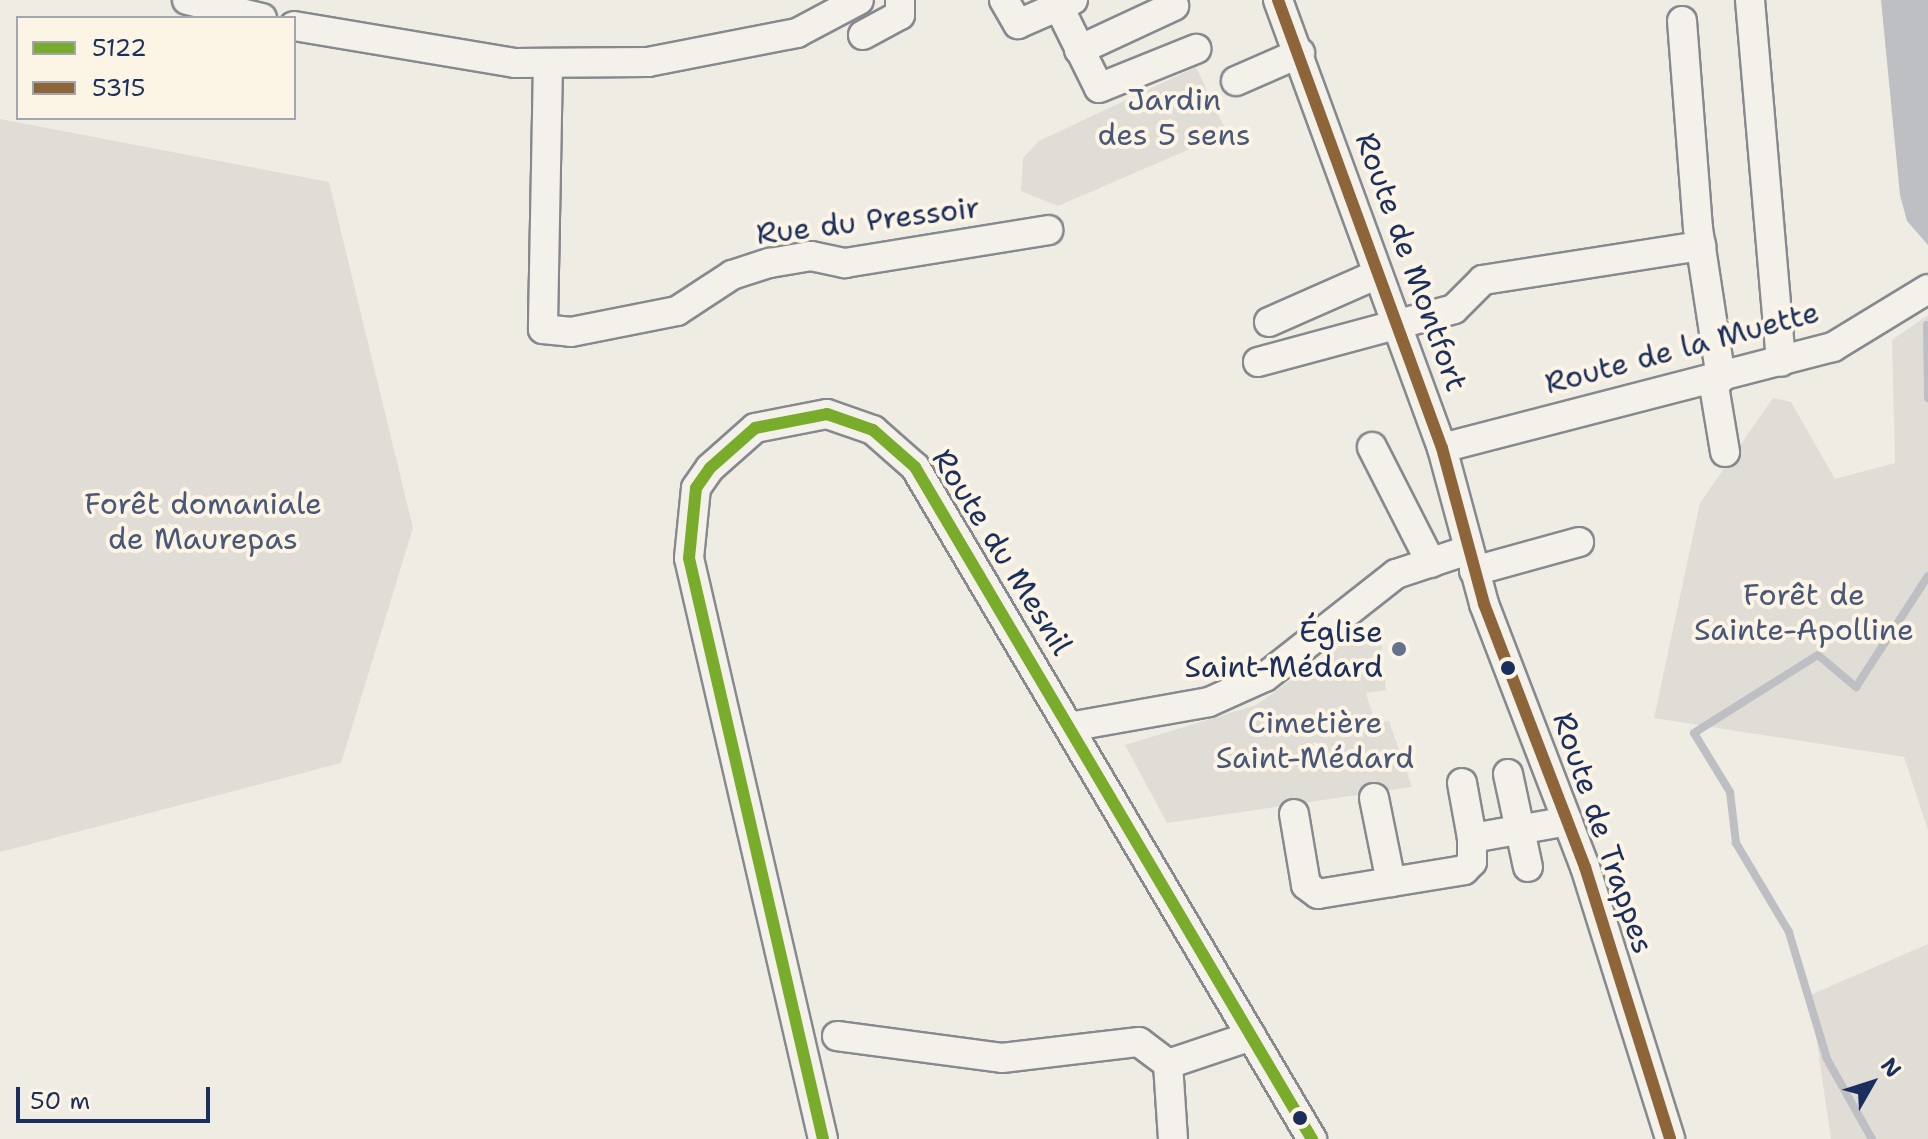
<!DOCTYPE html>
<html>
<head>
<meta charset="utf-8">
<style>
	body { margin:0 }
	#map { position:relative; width:1928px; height:1139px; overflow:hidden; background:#efece4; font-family:"Shantell Sans",sans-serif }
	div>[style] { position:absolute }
	.green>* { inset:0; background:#e0ddd7 }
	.water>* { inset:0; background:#bebfc2 }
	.stream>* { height:8px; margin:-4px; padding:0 4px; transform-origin:4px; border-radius:4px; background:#bebfc2 }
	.roads { filter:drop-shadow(2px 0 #86898e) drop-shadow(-2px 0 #86898e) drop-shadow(0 2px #86898e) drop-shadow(0 -2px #86898e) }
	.minor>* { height:28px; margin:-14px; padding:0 14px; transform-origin:14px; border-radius:14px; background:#f4f1eb }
	.bus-1>* { height:12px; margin:-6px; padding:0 6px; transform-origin:6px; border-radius:6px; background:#79ac2b }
	.bus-2>* { height:12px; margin:-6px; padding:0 6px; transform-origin:6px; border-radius:6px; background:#8e6539 }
	.dots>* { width:22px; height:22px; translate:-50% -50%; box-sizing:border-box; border:4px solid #fcf5e5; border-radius:50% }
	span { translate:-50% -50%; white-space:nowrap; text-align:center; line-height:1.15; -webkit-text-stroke:8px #fcf5e5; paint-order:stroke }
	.park-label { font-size:30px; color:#49587a }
	.street-label { font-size:30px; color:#1b2f5e }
	.poi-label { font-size:30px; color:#1b2f5e }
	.right { translate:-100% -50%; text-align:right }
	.legend { position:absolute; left:16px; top:16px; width:280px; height:104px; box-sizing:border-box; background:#fcf5e5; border:2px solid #a2a6af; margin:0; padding:10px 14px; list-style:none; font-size:24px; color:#1b2f5e }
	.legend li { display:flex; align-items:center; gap:16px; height:40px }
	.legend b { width:40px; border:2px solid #a2a6af }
	.north { position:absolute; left:1832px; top:1043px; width:80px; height:80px; -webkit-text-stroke:6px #fcf5e5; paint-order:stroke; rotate:51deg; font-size:22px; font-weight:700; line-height:32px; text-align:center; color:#1b2f5e }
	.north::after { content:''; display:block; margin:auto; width:28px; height:36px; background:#1b2f5e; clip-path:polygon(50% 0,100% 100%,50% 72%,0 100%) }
	.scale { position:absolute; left:16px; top:1087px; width:194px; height:36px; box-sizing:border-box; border:4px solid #1b2f5e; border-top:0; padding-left:10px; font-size:24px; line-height:28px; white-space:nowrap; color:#1b2f5e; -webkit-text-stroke:6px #fcf5e5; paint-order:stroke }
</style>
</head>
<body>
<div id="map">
	<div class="green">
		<i style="clip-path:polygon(1196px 67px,1227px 133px,1058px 206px,1021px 191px,1023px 158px,1039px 141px)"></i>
		<i style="clip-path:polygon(0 119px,329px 182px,413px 528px,341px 763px,0 852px)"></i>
		<i style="clip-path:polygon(1928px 315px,1928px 830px,1904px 757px,1654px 718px,1700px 503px,1773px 398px,1791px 402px,1835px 479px,1895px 463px,1892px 340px)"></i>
		<i style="clip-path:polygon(1369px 625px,1372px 646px,1382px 645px,1386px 690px,1366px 693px,1375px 722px,1389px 721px,1412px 787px,1167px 823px,1125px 745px,1256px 705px)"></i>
		<i style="clip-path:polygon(1928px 944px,1928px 1139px,1831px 1139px,1810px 995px)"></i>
	</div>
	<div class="water">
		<i style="clip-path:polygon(1881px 0,1928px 0,1928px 245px,1907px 221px,1900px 195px)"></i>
	</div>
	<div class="stream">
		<i style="left:1927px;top:325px;width:73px;rotate:89.2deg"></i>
		<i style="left:1872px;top:1139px;width:92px;rotate:-119.4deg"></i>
		<i style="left:1827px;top:1059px;width:133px;rotate:-106.7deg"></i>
		<i style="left:1789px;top:932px;width:104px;rotate:-120.8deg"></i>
		<i style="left:1736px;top:843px;width:51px;rotate:-96.7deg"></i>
		<i style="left:1730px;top:792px;width:69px;rotate:-121.4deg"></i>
		<i style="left:1694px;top:733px;width:146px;rotate:-32.2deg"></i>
		<i style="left:1818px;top:655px;width:50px;rotate:40.1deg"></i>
		<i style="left:1856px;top:687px;width:132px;rotate:-57deg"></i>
	</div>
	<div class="roads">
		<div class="minor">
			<i style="left:187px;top:0;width:77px;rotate:13.5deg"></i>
			<i style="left:1004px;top:0;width:28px;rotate:60deg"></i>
			<i style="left:1018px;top:24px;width:60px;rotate:-23.6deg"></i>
			<i style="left:1278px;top:0;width:477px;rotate:69.9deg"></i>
			<i style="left:1442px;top:448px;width:162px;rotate:74.9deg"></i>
			<i style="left:1484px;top:604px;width:282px;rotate:69deg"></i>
			<i style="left:1585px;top:867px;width:285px;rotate:72.6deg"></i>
			<i style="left:1750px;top:0;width:363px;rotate:85.1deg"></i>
			<i style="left:1059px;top:7px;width:90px;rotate:63.7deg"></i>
			<i style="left:1099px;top:88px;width:105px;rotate:-21.9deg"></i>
			<i style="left:1682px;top:21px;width:208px;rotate:85.6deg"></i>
			<i style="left:1698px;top:228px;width:152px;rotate:81.3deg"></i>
			<i style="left:294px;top:26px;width:224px;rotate:9.5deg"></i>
			<i style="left:515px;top:63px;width:133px;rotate:-0.4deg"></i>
			<i style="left:648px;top:62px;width:152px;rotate:-11deg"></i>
			<i style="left:797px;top:33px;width:70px;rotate:-28deg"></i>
			<i style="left:863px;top:35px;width:42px;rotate:-28.4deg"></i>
			<i style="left:900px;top:15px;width:15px;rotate:-90deg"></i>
			<i style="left:1079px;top:50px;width:105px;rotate:-24.9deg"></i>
			<i style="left:548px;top:63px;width:266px;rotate:91.1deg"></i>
			<i style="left:543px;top:329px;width:28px;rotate:6deg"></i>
			<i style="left:571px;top:332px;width:108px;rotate:-11.2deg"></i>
			<i style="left:677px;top:311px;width:66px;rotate:-33.2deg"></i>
			<i style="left:732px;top:275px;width:40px;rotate:-18deg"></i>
			<i style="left:770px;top:263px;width:42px;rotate:-9.7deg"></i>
			<i style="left:811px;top:256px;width:35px;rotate:12deg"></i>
			<i style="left:845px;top:263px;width:206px;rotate:-9.2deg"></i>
			<i style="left:1236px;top:81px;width:70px;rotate:-23.6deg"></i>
			<i style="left:1269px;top:322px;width:119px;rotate:-23.8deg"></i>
			<i style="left:1258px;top:362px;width:203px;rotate:-15.1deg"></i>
			<i style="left:1454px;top:309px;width:41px;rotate:-45deg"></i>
			<i style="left:1483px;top:280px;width:221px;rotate:-8.9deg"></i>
			<i style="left:1713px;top:380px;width:73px;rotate:80.5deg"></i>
			<i style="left:1372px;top:447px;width:130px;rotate:63deg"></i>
			<i style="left:1442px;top:448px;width:404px;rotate:-14.5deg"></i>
			<i style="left:1833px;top:347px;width:111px;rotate:-31.4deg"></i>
			<i style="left:1474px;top:571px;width:109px;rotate:-15.4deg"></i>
			<i style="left:1069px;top:727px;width:142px;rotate:-10.1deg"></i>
			<i style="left:1209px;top:702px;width:61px;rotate:-24.1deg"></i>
			<i style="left:1265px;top:677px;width:167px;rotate:-38.2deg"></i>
			<i style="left:1396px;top:574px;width:76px;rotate:-18.4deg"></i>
			<i style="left:1508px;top:774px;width:95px;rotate:77.9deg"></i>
			<i style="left:1462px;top:783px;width:56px;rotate:79.7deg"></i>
			<i style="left:1472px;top:838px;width:97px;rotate:-10deg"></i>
			<i style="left:1374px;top:798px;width:86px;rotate:78.6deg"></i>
			<i style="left:1294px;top:814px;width:72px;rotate:80.4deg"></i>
			<i style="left:1306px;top:885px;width:15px;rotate:37deg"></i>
			<i style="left:1318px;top:894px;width:148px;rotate:-9.3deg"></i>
			<i style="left:1464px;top:870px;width:11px;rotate:-45deg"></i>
			<i style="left:1472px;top:862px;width:24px;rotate:-90deg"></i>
			<i style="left:837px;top:1036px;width:166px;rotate:7.6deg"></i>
			<i style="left:1002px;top:1058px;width:138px;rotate:-6.7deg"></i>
			<i style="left:1139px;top:1042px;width:36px;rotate:37deg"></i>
			<i style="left:1168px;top:1064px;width:88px;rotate:-18.6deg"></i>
			<i style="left:1168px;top:1064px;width:75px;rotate:86.2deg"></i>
			<i style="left:823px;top:1139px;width:596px;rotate:-102.99deg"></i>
			<i style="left:689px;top:558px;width:70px;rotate:-84.3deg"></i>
			<i style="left:696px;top:488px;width:24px;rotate:-55deg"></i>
			<i style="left:710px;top:468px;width:60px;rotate:-41.6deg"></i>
			<i style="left:755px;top:428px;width:73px;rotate:-11deg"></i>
			<i style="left:827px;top:414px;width:49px;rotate:19.2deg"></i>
			<i style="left:873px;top:430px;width:56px;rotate:41.4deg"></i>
			<i style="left:915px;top:467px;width:781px;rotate:59.43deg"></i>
		</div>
	</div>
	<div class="bus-1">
		<i style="left:823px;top:1139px;width:596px;rotate:-102.99deg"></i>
		<i style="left:689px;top:558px;width:70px;rotate:-84.3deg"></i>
		<i style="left:696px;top:488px;width:24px;rotate:-55deg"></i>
		<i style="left:710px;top:468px;width:60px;rotate:-41.6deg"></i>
		<i style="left:755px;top:428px;width:73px;rotate:-11deg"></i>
		<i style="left:827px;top:414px;width:49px;rotate:19.2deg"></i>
		<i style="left:873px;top:430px;width:56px;rotate:41.4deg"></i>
		<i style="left:915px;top:467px;width:781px;rotate:59.43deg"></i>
	</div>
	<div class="bus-2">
		<i style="left:1278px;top:0;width:477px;rotate:69.9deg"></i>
		<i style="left:1442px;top:448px;width:162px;rotate:74.9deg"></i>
		<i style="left:1484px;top:604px;width:282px;rotate:69deg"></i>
		<i style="left:1585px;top:867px;width:285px;rotate:72.6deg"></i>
	</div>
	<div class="dots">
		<i style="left:1399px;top:649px;background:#65718d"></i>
		<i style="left:1508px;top:668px;background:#1b2f5e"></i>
		<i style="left:1300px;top:1118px;background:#1b2f5e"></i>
	</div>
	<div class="park-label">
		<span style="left:1174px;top:117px">Jardin<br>des 5 sens</span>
		<span style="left:203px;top:521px">Forêt domaniale<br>de Maurepas</span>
		<span style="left:1804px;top:612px">Forêt de<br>Sainte-Apolline</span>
		<span style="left:1315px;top:740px">Cimetière<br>Saint-Médard</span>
	</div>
	<div class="street-label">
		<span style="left:868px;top:221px;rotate:-7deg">Rue du Pressoir</span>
		<span style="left:1411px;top:262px;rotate:70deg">Route de Montfort</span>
		<span style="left:1682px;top:348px;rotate:-15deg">Route de la Muette</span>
		<span style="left:1002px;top:552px;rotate:58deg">Route du Mesnil</span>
		<span style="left:1603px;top:833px;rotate:71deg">Route de Trappes</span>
	</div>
	<div class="poi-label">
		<span class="right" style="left:1383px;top:649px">Église<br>Saint-Médard</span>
	</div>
	<ul class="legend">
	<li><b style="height:10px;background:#79ac2b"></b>5122</li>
	<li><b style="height:10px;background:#8e6539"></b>5315</li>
	</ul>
	<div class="north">N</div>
	<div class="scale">50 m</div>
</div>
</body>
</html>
